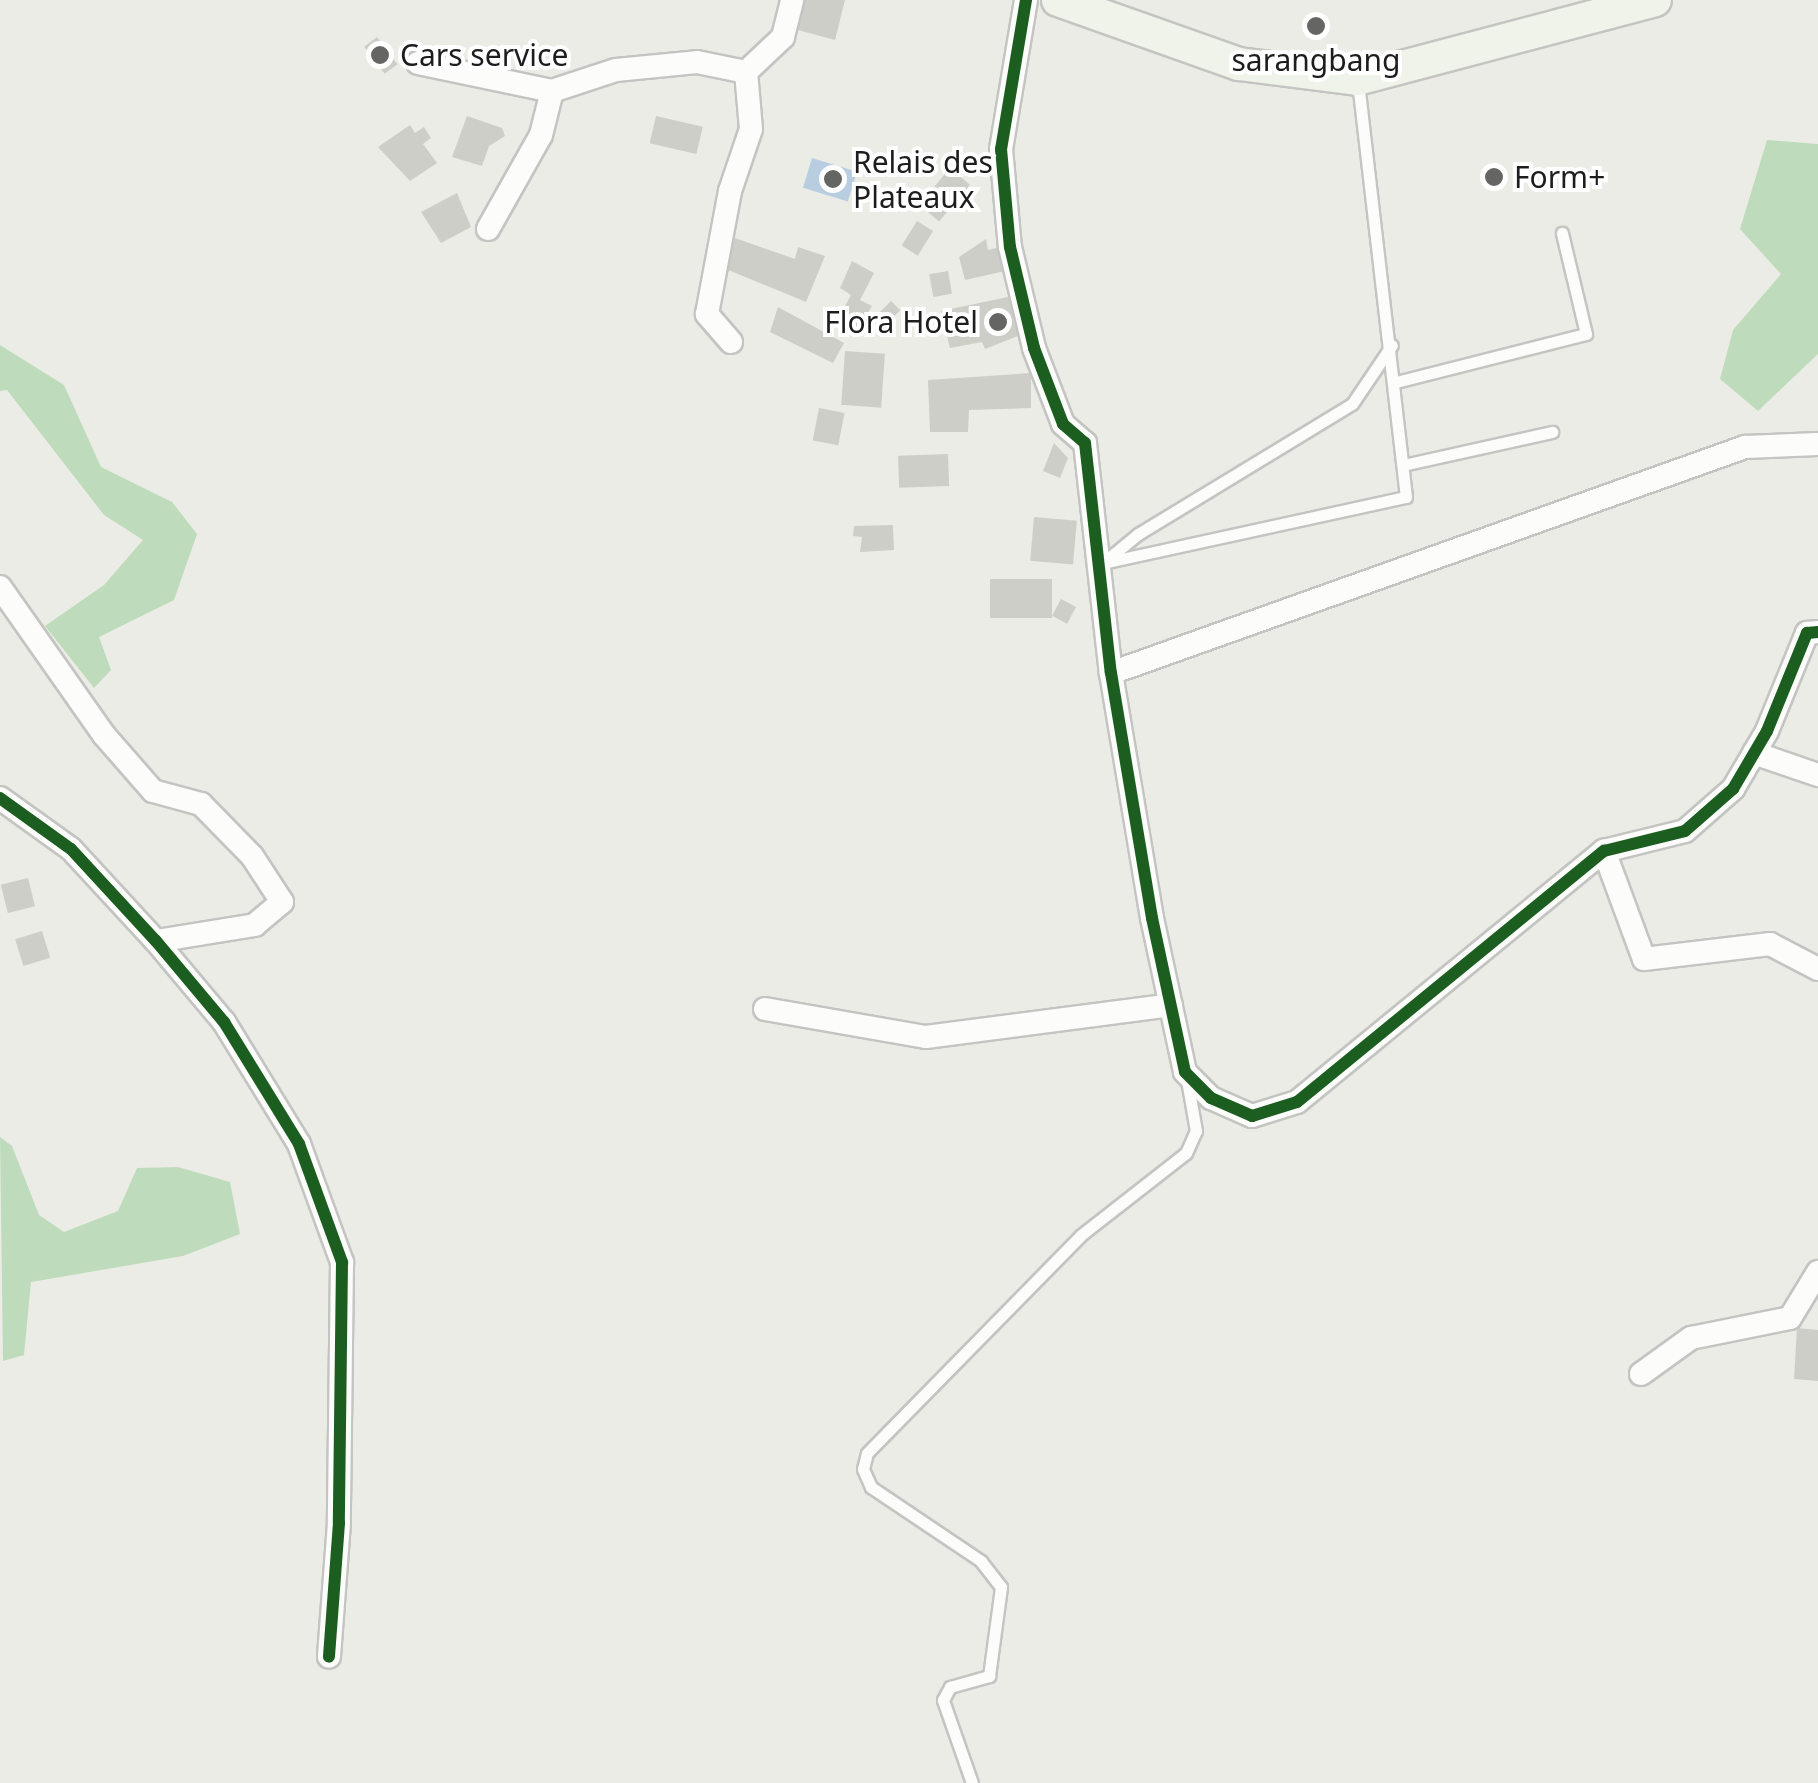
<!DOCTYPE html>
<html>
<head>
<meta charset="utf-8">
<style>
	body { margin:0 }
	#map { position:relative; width:1818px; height:1783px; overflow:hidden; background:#ecece6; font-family:"Noto Sans",sans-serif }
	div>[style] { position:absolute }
	.forest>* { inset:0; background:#bedcbb }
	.water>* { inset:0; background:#b8cde0; transform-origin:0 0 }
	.building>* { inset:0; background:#cecec9; transform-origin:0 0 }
	.roads { filter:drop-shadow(2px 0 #c4c4c2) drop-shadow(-2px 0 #c4c4c2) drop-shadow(0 2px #c4c4c2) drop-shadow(0 -2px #c4c4c2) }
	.service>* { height:11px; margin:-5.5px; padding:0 5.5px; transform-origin:5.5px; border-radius:5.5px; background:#fcfcfb }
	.minor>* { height:22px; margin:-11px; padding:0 11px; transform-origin:11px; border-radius:11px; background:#fcfcfb }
	.secondary>* { height:32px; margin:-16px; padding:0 16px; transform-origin:16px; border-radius:16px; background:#f0f3e9 }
	.cycleway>* { height:12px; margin:-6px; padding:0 6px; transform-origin:6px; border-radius:6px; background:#1b5e20 }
	.dots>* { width:28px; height:28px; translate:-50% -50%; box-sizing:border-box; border:5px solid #fff; border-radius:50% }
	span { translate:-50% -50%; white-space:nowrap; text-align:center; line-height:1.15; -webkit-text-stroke:8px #fff; paint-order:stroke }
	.poi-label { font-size:30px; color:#1d1d1d }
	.left { translate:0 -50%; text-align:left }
	.right { translate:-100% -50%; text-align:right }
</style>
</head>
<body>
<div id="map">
	<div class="forest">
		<i style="clip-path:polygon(1767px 140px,1818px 144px,1818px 354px,1758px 411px,1720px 379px,1733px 330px,1781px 274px,1740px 229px)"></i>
		<i style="clip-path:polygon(0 345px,64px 385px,101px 467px,172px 502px,197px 534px,174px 600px,99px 637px,111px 670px,94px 688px,45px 626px,104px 585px,143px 540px,104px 515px,7px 390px,0 391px)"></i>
		<i style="clip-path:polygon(0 1137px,12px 1146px,39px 1215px,64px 1232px,118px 1211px,137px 1168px,178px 1167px,230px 1182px,240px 1234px,183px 1256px,31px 1282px,24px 1355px,3px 1361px)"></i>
	</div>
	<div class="water">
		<i style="left:812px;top:158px;width:47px;height:31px;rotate:17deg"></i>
	</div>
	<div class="building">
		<i style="clip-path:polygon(805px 0,845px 0,835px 40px,798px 30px)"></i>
		<i style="left:377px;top:37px;width:34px;height:16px;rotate:53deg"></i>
		<i style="clip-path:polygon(467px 116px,502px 128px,505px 136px,489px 146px,482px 166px,452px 157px)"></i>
		<i style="left:656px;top:116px;width:48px;height:28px;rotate:13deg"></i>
		<i style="clip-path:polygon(410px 125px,415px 133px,424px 127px,431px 138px,423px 144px,437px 163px,410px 181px,378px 147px)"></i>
		<i style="left:950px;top:168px;width:26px;height:48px;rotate:40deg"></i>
		<i style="clip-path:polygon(457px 193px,471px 227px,441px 243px,421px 212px)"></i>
		<i style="left:917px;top:221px;width:19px;height:29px;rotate:32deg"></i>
		<i style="clip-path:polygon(735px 238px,795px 259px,798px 247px,825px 256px,806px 302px,726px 269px)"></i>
		<i style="clip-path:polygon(986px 239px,988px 250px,1000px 247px,1005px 271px,965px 280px,959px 257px)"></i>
		<i style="clip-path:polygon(852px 261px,874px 273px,860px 300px,872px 306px,859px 328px,839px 317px,851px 295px,840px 288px)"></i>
		<i style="left:948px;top:271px;width:23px;height:19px;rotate:80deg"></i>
		<i style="clip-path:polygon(1008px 297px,1018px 336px,985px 349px,982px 342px,950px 348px,941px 311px)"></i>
		<i style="left:891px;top:301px;width:13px;height:26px;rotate:45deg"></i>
		<i style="clip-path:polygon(778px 307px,844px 343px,833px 363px,770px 332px)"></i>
		<i style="left:845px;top:351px;width:40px;height:54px;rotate:4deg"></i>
		<i style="clip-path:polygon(1031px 373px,1031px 408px,969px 410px,968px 432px,930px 432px,928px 380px)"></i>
		<i style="left:819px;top:408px;width:26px;height:33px;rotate:11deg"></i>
		<i style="clip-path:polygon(1054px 443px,1068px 458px,1060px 478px,1043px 471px)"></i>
		<i style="left:948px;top:454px;width:32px;height:50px;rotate:88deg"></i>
		<i style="left:1034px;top:517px;width:43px;height:44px;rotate:5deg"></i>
		<i style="clip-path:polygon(893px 525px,894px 550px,860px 552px,862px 537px,853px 536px,854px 526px)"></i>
		<i style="left:1052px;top:579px;width:39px;height:62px;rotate:90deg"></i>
		<i style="left:1061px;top:599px;width:17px;height:19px;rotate:28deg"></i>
		<i style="left:28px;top:878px;width:29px;height:28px;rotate:76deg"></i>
		<i style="left:42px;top:931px;width:28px;height:28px;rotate:73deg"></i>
		<i style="clip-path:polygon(1797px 1328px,1818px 1330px,1818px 1381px,1794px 1379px)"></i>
	</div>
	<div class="roads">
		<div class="service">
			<i style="left:1396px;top:382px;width:196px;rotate:-14.2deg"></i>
			<i style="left:1586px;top:334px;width:104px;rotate:-103.4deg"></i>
			<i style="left:1403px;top:465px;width:153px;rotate:-12.5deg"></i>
			<i style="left:1104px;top:562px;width:44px;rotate:-39.5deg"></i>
			<i style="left:1138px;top:534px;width:250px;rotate:-31.3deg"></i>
			<i style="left:1352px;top:404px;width:71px;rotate:-55.9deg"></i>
			<i style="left:1103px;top:563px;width:310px;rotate:-12.3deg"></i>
			<i style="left:1406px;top:497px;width:417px;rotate:-96.6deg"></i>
			<i style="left:972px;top:1783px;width:88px;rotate:-109.3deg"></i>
			<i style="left:943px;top:1700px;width:15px;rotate:-62deg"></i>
			<i style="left:950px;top:1687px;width:41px;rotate:-15.8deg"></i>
			<i style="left:989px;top:1676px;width:90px;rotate:-82.3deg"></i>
			<i style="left:1001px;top:1587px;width:33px;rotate:-128deg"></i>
			<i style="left:981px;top:1561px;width:133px;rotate:-146.1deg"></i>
			<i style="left:871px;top:1487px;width:20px;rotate:-114deg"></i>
			<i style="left:863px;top:1469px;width:16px;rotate:-76deg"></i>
			<i style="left:867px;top:1453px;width:305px;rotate:-45.5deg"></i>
			<i style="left:1081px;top:1235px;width:133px;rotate:-38deg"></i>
			<i style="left:1186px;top:1153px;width:24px;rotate:-66deg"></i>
			<i style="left:1196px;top:1131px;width:52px;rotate:-100deg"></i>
		</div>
		<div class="minor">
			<i style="left:1026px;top:0;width:151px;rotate:99.5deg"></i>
			<i style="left:1001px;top:149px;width:98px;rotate:84.8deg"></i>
			<i style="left:1010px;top:247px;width:104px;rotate:76.6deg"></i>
			<i style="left:1034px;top:348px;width:81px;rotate:69.1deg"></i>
			<i style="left:1063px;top:424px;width:29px;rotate:41deg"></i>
			<i style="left:1085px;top:443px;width:231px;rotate:83.6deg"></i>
			<i style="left:1111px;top:673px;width:248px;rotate:80.5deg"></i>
			<i style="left:1152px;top:918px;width:157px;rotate:77.9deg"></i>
			<i style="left:1185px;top:1072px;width:37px;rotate:45deg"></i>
			<i style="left:1211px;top:1098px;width:45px;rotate:23.7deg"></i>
			<i style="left:1252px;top:1116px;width:47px;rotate:-17.3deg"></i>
			<i style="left:1297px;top:1102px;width:397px;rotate:-39.3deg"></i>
			<i style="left:1604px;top:851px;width:83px;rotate:-13.9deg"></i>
			<i style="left:1685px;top:831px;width:64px;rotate:-41.2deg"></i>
			<i style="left:1733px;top:789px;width:67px;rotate:-59.6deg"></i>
			<i style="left:1767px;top:731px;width:106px;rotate:-67.8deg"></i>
			<i style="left:1807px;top:633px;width:11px;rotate:-5deg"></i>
			<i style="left:418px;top:63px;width:137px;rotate:11.8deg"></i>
			<i style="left:552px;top:91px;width:67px;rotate:-18.2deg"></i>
			<i style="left:616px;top:70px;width:81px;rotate:-5.6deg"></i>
			<i style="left:697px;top:62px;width:50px;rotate:11.5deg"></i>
			<i style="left:746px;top:72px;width:51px;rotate:-43.4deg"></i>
			<i style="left:783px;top:37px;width:38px;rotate:-76deg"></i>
			<i style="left:488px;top:229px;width:108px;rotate:-60.6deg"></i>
			<i style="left:541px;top:135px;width:45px;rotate:-76deg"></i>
			<i style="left:731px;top:342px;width:37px;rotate:-131deg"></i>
			<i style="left:707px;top:314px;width:125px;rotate:-79.4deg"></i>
			<i style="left:730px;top:191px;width:65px;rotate:-71.3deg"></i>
			<i style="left:751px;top:129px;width:57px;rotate:-95deg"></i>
			<i style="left:0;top:587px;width:181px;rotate:54.9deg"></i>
			<i style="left:104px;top:735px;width:74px;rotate:48.8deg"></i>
			<i style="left:153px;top:791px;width:50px;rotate:15.2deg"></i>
			<i style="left:201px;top:804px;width:73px;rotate:45.6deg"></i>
			<i style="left:252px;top:856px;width:55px;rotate:56.9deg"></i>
			<i style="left:282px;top:902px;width:35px;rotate:140deg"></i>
			<i style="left:255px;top:925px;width:100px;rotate:170.8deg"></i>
			<i style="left:1111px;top:673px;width:673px;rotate:-19.62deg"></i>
			<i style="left:1745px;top:447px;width:73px;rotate:-2.4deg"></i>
			<i style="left:1754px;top:753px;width:68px;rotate:19deg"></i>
			<i style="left:0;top:798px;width:87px;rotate:35.7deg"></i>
			<i style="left:71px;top:849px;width:125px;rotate:47.3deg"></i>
			<i style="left:156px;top:941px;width:106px;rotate:50deg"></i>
			<i style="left:224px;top:1022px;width:143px;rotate:58.4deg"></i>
			<i style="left:299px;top:1144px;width:126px;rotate:70deg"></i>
			<i style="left:342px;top:1262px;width:261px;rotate:90.7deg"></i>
			<i style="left:339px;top:1523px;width:134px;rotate:94.3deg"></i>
			<i style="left:1604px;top:851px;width:115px;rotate:69.7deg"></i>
			<i style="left:1644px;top:959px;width:127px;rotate:-6.8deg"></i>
			<i style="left:1770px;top:944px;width:54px;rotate:27.5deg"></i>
			<i style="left:765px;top:1009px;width:163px;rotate:9.9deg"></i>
			<i style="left:926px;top:1037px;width:247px;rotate:-7.4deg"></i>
			<i style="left:1641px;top:1374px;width:62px;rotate:-35.8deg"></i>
			<i style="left:1691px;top:1338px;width:101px;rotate:-11.4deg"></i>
			<i style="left:1790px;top:1318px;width:54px;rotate:-58.7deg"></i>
		</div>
		<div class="secondary">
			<i style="left:1058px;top:0;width:192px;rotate:19.5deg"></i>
			<i style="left:1239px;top:64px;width:119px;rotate:7.2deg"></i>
			<i style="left:1357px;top:79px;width:308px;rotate:-14.8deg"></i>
		</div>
	</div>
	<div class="cycleway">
		<i style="left:1026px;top:0;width:151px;rotate:99.5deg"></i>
		<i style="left:1001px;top:149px;width:98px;rotate:84.8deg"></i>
		<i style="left:1010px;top:247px;width:104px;rotate:76.6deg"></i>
		<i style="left:1034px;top:348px;width:81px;rotate:69.1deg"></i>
		<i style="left:1063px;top:424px;width:29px;rotate:41deg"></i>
		<i style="left:1085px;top:443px;width:231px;rotate:83.6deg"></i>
		<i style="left:1111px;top:673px;width:248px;rotate:80.5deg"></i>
		<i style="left:1152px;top:918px;width:157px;rotate:77.9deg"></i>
		<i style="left:1185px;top:1072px;width:37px;rotate:45deg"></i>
		<i style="left:1211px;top:1098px;width:45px;rotate:23.7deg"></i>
		<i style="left:1252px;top:1116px;width:47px;rotate:-17.3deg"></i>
		<i style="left:1297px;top:1102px;width:397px;rotate:-39.3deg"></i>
		<i style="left:1604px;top:851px;width:83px;rotate:-13.9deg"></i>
		<i style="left:1685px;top:831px;width:64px;rotate:-41.2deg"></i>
		<i style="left:1733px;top:789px;width:67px;rotate:-59.6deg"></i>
		<i style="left:1767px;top:731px;width:106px;rotate:-67.8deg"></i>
		<i style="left:1807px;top:633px;width:11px;rotate:-5deg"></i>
		<i style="left:0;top:798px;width:87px;rotate:35.7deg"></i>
		<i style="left:71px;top:849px;width:125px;rotate:47.3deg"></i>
		<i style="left:156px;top:941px;width:106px;rotate:50deg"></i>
		<i style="left:224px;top:1022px;width:143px;rotate:58.4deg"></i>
		<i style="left:299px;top:1144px;width:126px;rotate:70deg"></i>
		<i style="left:342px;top:1262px;width:261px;rotate:90.7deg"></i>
		<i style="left:339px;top:1523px;width:134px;rotate:94.3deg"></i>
	</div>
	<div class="dots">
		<i style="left:1316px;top:26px;background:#656563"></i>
		<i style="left:380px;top:55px;background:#656563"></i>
		<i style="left:1494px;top:177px;background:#656563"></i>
		<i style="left:833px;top:179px;background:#656563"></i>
		<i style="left:998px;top:322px;background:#656563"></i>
	</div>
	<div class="poi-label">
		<span class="left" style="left:400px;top:55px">Cars service</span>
		<span style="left:1316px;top:60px">sarangbang</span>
		<span class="left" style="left:853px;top:179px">Relais des<br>Plateaux</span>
		<span class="left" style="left:1514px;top:177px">Form+</span>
		<span class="right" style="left:978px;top:322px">Flora Hotel</span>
	</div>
</div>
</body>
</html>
